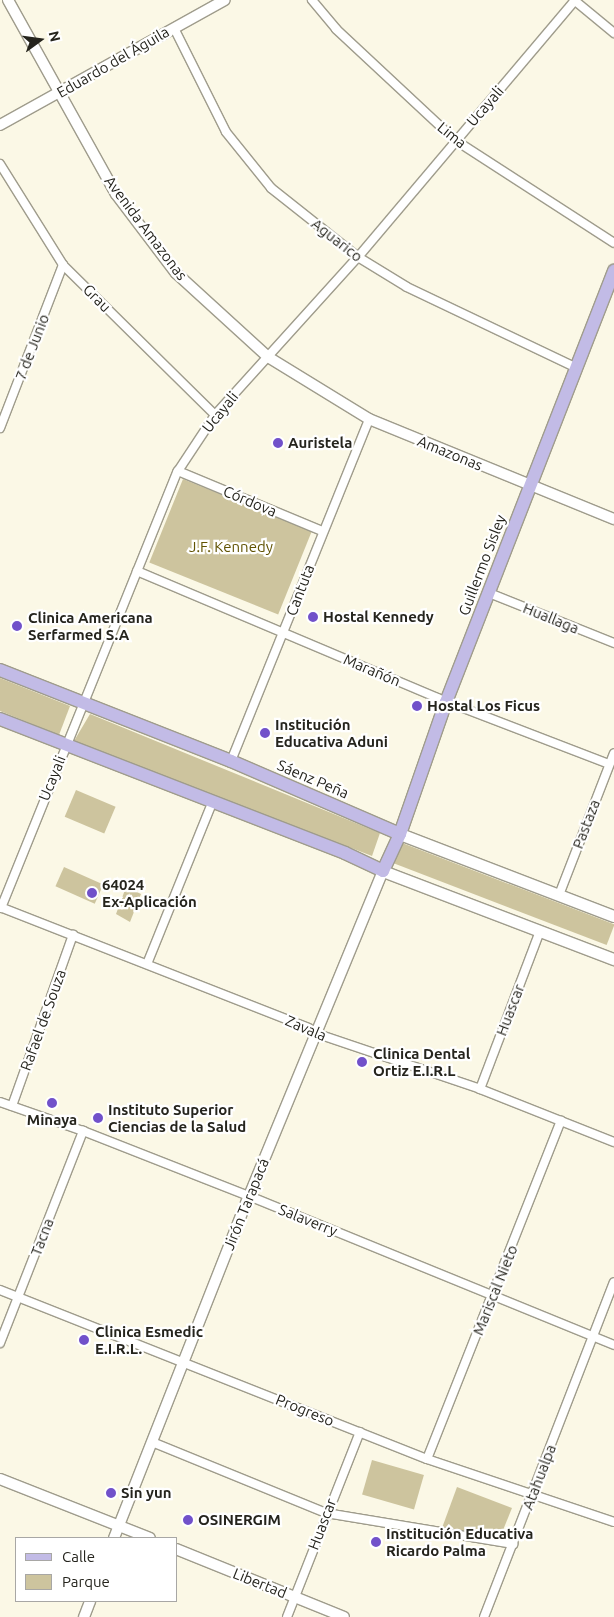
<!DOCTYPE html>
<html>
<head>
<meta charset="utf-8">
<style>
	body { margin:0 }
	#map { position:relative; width:614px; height:1617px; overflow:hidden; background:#fbf8e6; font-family:Ubuntu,sans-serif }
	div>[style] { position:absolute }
	.green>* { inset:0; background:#cdc49e; transform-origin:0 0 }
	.roads { filter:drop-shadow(1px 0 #9f9c8c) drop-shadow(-1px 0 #9f9c8c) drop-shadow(0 1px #9f9c8c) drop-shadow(0 -1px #9f9c8c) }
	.minor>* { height:8px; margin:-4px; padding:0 4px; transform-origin:4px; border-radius:4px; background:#fff }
	.tertiary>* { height:10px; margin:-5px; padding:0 5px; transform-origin:5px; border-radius:5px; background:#fff }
	.secondary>* { height:11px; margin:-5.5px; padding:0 5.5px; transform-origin:5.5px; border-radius:5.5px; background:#fff }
	.primary>* { height:12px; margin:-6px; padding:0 6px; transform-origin:6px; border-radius:6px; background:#c2bbe6 }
	.dots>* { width:14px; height:14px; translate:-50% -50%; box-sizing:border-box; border:2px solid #fff; border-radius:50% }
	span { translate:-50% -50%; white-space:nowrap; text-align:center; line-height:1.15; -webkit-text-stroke:4.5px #fff; paint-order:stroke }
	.street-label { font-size:15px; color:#25241d }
	.poi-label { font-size:15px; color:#25241d; font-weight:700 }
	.left { translate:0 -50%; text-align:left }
	.park-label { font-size:15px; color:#615303 }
	.legend { position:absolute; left:15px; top:1537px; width:162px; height:65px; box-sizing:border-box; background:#fff; border:1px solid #a8a7a5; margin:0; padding:6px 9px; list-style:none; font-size:15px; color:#25241d }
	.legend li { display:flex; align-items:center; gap:10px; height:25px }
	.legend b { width:25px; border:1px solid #a8a7a5 }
	.north { position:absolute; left:15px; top:15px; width:50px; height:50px; -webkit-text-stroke:4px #fff; paint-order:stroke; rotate:76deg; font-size:14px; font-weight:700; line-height:20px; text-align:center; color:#25241d }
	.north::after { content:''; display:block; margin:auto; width:18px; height:22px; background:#25241d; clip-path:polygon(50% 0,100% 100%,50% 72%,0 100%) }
</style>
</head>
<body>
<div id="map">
	<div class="green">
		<i style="left:183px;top:479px;width:139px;height:90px;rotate:22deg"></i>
		<i style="clip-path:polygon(0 678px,70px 706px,59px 735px,0 711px)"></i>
		<i style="clip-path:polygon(90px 714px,380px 833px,372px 856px,74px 741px)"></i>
		<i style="left:76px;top:790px;width:43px;height:29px;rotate:23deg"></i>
		<i style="left:397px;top:841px;width:233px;height:22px;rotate:21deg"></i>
		<i style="left:64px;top:867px;width:43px;height:21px;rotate:24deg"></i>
		<i style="clip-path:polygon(126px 887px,141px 894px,130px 922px,116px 914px)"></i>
		<i style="left:372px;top:1460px;width:54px;height:36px;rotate:16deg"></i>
		<i style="clip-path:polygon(457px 1487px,512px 1508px,501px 1535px,442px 1528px)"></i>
	</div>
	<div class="roads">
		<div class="minor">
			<i style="left:312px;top:0;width:38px;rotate:50deg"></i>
			<i style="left:336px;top:29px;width:163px;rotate:43deg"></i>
			<i style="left:455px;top:140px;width:189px;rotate:32.9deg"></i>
			<i style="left:574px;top:0;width:52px;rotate:39.5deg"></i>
			<i style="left:174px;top:28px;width:116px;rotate:63.4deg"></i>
			<i style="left:226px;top:132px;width:72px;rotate:51.2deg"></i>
			<i style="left:271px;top:188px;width:111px;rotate:38.4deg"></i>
			<i style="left:358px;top:257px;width:57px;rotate:31.5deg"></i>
			<i style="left:407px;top:287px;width:188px;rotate:25.5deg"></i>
			<i style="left:0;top:164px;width:119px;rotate:58deg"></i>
			<i style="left:63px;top:265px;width:214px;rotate:44.6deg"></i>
			<i style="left:0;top:428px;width:175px;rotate:-68.9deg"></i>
			<i style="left:178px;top:471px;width:156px;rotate:22.6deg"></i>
			<i style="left:137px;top:571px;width:326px;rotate:22.9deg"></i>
			<i style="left:437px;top:698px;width:184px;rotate:21deg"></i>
			<i style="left:489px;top:593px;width:135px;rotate:21.8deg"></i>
			<i style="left:231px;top:761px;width:369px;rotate:-68deg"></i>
			<i style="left:559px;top:895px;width:152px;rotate:-68.8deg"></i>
			<i style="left:0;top:907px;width:331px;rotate:21.4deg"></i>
			<i style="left:308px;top:1028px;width:9px;rotate:36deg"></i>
			<i style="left:315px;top:1033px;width:174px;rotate:18.7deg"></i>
			<i style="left:480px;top:1089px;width:144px;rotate:21.6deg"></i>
			<i style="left:1px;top:908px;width:471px;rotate:-68deg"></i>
			<i style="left:178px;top:471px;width:67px;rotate:-56.5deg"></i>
			<i style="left:215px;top:415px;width:213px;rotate:-47.9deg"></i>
			<i style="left:358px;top:257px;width:336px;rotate:-49.8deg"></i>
			<i style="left:147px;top:964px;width:174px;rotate:-68deg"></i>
			<i style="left:480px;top:1089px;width:169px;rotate:-69.2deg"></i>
			<i style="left:0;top:1102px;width:88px;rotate:19.3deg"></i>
			<i style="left:83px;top:1131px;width:178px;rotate:21.4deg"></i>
			<i style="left:249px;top:1196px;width:394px;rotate:22.2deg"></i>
			<i style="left:12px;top:1106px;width:182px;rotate:-70.4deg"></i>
			<i style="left:0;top:1290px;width:459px;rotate:21.6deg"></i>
			<i style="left:427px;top:1459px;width:197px;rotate:18.6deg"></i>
			<i style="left:0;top:1343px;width:228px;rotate:-68.6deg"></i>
			<i style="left:152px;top:1442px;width:188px;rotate:22.2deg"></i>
			<i style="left:326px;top:1513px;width:190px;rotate:9.4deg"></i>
			<i style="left:427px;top:1459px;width:364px;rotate:-68.4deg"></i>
			<i style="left:287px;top:1617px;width:199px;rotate:-68.5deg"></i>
			<i style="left:484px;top:1617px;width:359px;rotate:-68.8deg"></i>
		</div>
		<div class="tertiary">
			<i style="left:8px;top:0;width:222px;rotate:60.9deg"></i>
			<i style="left:116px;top:194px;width:99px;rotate:52.8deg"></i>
			<i style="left:176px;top:273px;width:125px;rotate:42.4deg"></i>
			<i style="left:268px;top:357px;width:119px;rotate:31.5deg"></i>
			<i style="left:369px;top:419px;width:265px;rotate:22.2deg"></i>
			<i style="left:0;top:125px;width:257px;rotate:-29.1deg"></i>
			<i style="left:0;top:1479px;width:161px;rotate:21.5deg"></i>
			<i style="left:114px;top:1538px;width:368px;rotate:-68.5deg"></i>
			<i style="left:249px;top:1196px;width:352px;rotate:-67.6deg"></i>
			<i style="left:176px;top:1549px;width:181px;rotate:22deg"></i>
			<i style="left:84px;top:1617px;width:17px;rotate:-69deg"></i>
		</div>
		<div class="secondary">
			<i style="left:400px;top:834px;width:229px;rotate:21deg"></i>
			<i style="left:383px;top:871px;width:247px;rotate:20.9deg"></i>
		</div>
		<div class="primary">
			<i style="left:0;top:670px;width:248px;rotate:21.5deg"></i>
			<i style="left:231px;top:761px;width:184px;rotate:23.4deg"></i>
			<i style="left:0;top:719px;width:370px;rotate:21.2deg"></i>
			<i style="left:345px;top:853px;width:42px;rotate:25.3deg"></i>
			<i style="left:383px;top:871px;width:41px;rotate:-65.3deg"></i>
			<i style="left:400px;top:834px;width:140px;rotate:-70.8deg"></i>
			<i style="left:446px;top:702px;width:463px;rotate:-68.7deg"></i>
		</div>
	</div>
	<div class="dots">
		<i style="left:278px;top:443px;background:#7151ca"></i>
		<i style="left:313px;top:617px;background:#7151ca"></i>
		<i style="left:17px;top:626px;background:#7151ca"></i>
		<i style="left:417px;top:706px;background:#7151ca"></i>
		<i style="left:265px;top:733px;background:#7151ca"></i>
		<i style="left:92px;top:893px;background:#7151ca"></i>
		<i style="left:362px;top:1062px;background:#7151ca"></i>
		<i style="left:52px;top:1103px;background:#7151ca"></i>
		<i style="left:98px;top:1118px;background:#7151ca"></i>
		<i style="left:84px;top:1340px;background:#7151ca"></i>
		<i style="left:111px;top:1493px;background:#7151ca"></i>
		<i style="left:188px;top:1520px;background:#7151ca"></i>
		<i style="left:376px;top:1542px;background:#7151ca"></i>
	</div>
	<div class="street-label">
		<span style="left:113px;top:62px;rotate:-30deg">Eduardo del Águila</span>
		<span style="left:485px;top:106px;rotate:-49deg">Ucayali</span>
		<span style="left:452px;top:135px;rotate:39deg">Lima</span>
		<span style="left:146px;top:228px;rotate:53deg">Avenida Amazonas</span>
		<span style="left:337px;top:240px;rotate:38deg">Aguarico</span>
		<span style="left:97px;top:298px;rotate:45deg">Grau</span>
		<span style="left:32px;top:347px;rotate:-69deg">7 de Junio</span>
		<span style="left:220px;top:412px;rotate:-51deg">Ucayali</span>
		<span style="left:450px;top:453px;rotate:22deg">Amazonas</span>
		<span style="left:250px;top:501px;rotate:23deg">Córdova</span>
		<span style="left:482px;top:565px;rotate:-69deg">Guillermo Sisley</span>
		<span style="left:300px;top:590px;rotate:-69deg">Cantuta</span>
		<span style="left:551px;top:618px;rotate:22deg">Huallaga</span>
		<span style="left:372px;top:670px;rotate:23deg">Marañón</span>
		<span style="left:52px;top:778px;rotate:-68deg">Ucayali</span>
		<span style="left:313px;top:779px;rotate:23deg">Sáenz Peña</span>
		<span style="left:586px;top:824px;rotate:-69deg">Pastaza</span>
		<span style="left:510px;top:1010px;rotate:-69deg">Huascar</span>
		<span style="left:43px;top:1020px;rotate:-70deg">Rafael de Souza</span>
		<span style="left:306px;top:1028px;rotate:23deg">Zavala</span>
		<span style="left:246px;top:1204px;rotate:-68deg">Jirón Tarapacá</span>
		<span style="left:308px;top:1220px;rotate:22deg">Salaverry</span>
		<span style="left:42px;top:1237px;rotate:-69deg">Tacna</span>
		<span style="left:495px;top:1290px;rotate:-68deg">Mariscal Nieto</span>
		<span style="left:305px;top:1410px;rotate:22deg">Progreso</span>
		<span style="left:539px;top:1477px;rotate:-69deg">Atahualpa</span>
		<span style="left:322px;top:1524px;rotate:-69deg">Huascar</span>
		<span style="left:260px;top:1583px;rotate:22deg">Libertad</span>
	</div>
	<div class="poi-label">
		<span class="left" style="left:288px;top:443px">Auristela</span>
		<span class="left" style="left:28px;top:626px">Clinica Americana<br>Serfarmed S.A</span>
		<span class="left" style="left:323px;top:617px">Hostal Kennedy</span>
		<span class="left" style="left:427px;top:706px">Hostal Los Ficus</span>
		<span class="left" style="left:275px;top:733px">Institución<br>Educativa Aduni</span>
		<span class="left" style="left:102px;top:893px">64024<br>Ex-Aplicación</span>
		<span class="left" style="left:373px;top:1062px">Clinica Dental<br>Ortiz E.I.R.L</span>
		<span class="left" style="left:108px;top:1118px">Instituto Superior<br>Ciencias de la Salud</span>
		<span style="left:52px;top:1120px">Minaya</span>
		<span class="left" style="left:95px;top:1340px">Clinica Esmedic<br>E.I.R.L.</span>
		<span class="left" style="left:121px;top:1493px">Sin yun</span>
		<span class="left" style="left:198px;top:1520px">OSINERGIM</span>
		<span class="left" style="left:386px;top:1542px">Institución Educativa<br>Ricardo Palma</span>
	</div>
	<div class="park-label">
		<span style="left:231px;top:547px">J.F. Kennedy</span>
	</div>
	<ul class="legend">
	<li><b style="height:6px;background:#c2bbe6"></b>Calle</li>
	<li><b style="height:14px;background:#cdc49e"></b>Parque</li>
	</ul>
	<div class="north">N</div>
</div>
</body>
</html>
